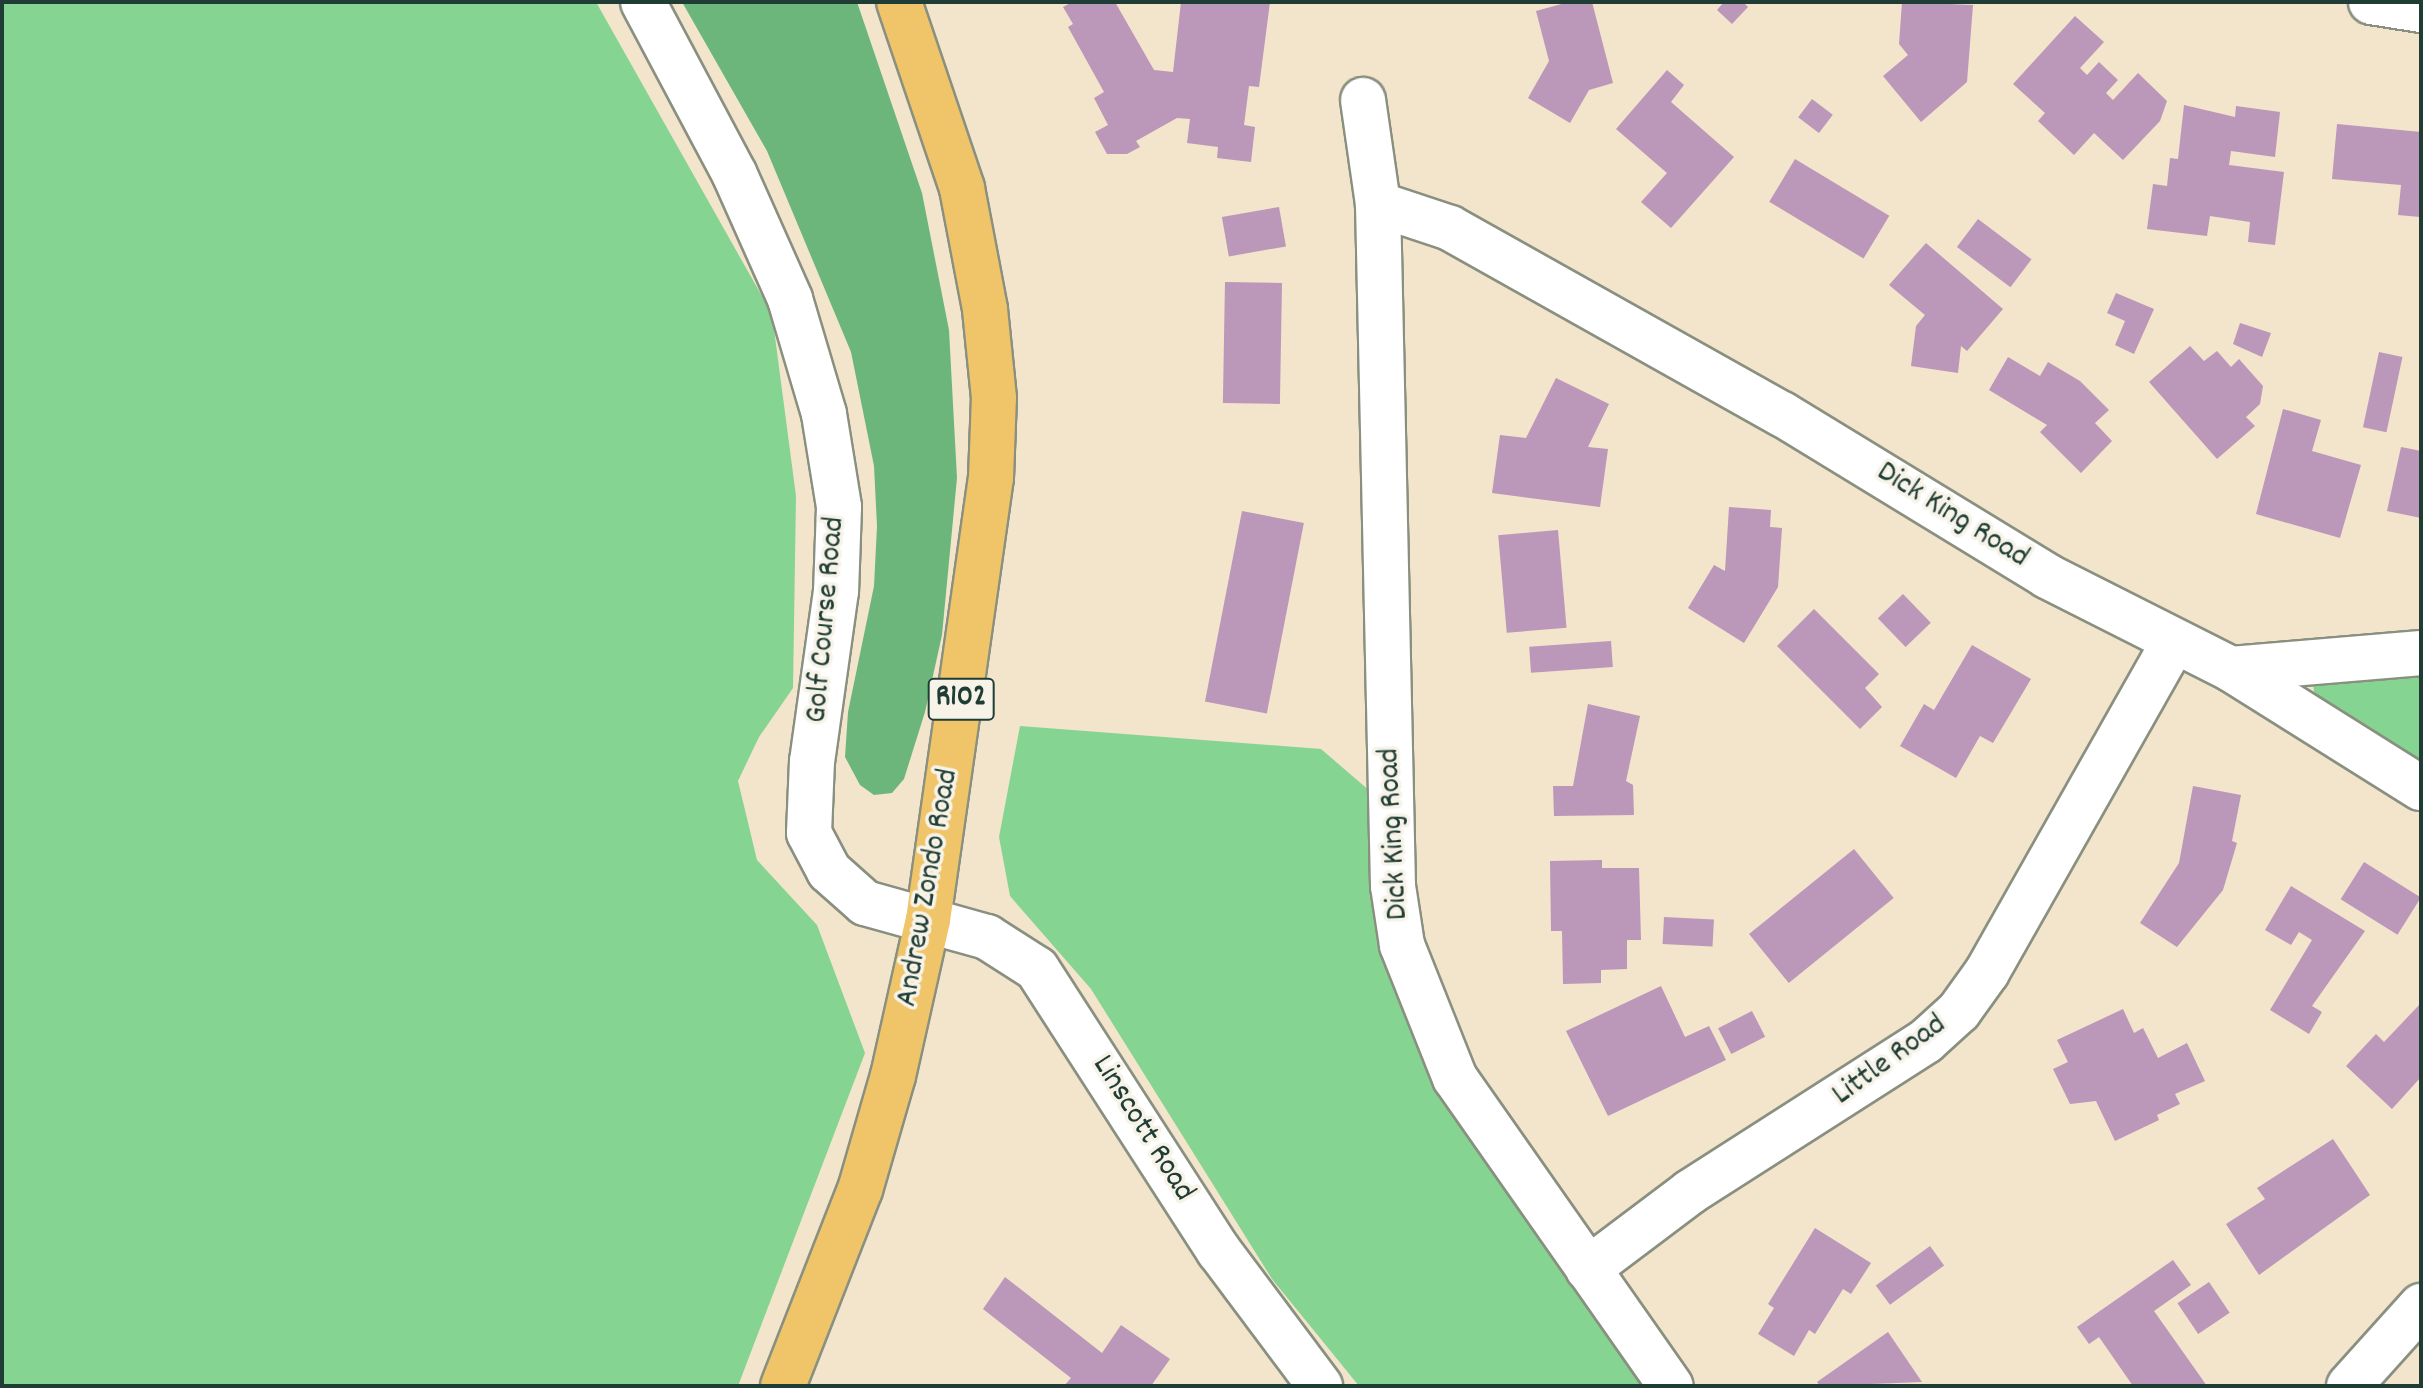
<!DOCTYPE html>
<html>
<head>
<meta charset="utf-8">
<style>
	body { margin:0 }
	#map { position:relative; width:2423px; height:1388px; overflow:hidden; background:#f3e4cc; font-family:Dekko,sans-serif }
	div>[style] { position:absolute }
	.green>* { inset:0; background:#86d492 }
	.forest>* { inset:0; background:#6cb67c }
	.building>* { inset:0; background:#bb97b9; transform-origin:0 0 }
	.roads { filter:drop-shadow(2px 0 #899080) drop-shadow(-2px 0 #899080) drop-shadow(0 2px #899080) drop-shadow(0 -2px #899080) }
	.street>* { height:44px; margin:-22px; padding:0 22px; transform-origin:22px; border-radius:22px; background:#fff }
	.primary>* { height:44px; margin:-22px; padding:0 22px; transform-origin:22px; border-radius:22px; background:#f0c469 }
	span { translate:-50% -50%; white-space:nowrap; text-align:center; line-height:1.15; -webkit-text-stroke:7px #f7f3e8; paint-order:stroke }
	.shield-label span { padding:2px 6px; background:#f7f3e8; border:2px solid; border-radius:6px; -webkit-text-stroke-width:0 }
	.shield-label { font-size:30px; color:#1f3d34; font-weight:700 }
	.street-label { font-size:32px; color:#1f3d34 }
	.frame { position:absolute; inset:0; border:4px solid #1f3d34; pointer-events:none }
</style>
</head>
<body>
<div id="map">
	<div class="green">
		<i style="clip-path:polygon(2px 2px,596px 2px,772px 314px,796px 496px,793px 688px,759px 737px,738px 781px,757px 860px,817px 925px,865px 1053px,738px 1386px,2px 1386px)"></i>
		<i style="clip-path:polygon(2421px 675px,2421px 774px,2373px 745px,2314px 692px,2313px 682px)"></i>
		<i style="clip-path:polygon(1020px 726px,1321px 749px,1371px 792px,1377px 900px,1648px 1386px,1359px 1386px,1272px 1279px,1091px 989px,1010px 896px,999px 837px)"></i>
	</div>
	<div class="forest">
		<i style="clip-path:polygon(682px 2px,857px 2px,922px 193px,949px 330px,957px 478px,942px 635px,925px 712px,904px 779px,892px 793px,874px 795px,860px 785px,845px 757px,848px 712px,874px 586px,877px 526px,874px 466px,851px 352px,767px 151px)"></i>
	</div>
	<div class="building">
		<i style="clip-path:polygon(1072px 2px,1115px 2px,1154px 70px,1173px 72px,1181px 2px,1270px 2px,1259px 87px,1249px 86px,1244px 125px,1255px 127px,1251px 162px,1217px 158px,1218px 147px,1187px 143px,1190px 119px,1177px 118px,1136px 141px,1140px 147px,1127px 154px,1107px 154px,1095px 132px,1108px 125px,1094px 98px,1104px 92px,1068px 27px,1073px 24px,1063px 7px)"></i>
		<i style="clip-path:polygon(1569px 2px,1592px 2px,1613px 83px,1589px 90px,1570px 123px,1528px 98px,1549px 61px,1536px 11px)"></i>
		<i style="clip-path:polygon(1724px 2px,1743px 2px,1748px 7px,1732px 24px,1717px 10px)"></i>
		<i style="clip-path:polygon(1902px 2px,1973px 5px,1967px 82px,1921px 122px,1883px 76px,1908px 55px,1899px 44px)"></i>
		<i style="clip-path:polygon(2075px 16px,2104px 42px,2080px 68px,2087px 75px,2099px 62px,2118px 80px,2106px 93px,2113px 100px,2138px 73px,2167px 101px,2160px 121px,2123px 160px,2094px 133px,2074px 155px,2038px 121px,2045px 113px,2013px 84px)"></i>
		<i style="clip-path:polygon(1667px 70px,1684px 85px,1671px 102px,1734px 157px,1671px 228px,1641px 202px,1667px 173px,1616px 129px)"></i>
		<i style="left:1812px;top:99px;width:26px;height:23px;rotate:37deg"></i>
		<i style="clip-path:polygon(2184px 105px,2235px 117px,2236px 106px,2280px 112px,2275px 157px,2231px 151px,2229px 165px,2284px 172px,2275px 245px,2248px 242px,2250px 222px,2210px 216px,2207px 236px,2147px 229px,2153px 184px,2167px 186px,2170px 158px,2178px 159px)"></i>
		<i style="clip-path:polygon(2337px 124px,2421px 132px,2420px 217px,2398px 215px,2401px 185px,2332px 179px)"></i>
		<i style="left:1795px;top:159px;width:110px;height:50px;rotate:31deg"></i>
		<i style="left:1279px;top:207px;width:40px;height:58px;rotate:80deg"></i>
		<i style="left:1978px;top:219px;width:67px;height:35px;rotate:37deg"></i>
		<i style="clip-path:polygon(1926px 243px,2003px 309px,1967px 351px,1961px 346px,1958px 373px,1911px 366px,1916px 326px,1925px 315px,1889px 285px)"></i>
		<i style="left:1225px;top:282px;width:57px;height:121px;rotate:1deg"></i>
		<i style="clip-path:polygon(2116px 293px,2154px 309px,2134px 354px,2115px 345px,2125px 321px,2107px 313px)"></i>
		<i style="clip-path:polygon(2240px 323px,2271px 333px,2262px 357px,2233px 344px)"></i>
		<i style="clip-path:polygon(2190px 346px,2204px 361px,2217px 351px,2231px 367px,2239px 359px,2263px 386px,2260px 404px,2246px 417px,2255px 426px,2217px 459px,2149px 382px)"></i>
		<i style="left:2379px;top:352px;width:24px;height:77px;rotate:12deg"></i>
		<i style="clip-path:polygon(2008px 357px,2040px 376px,2048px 362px,2080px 381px,2109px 410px,2095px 423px,2112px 441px,2081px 473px,2040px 432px,2047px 425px,1989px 390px)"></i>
		<i style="clip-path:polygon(1556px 378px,1609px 404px,1588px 447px,1608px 449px,1600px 507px,1492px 493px,1500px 435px,1526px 438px)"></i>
		<i style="clip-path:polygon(2283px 409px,2321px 420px,2312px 451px,2361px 465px,2340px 538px,2256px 514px)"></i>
		<i style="clip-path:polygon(2401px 447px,2421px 451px,2421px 518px,2387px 511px)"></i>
		<i style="clip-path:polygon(1729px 507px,1771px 510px,1770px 527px,1782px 528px,1778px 587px,1744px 643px,1688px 608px,1714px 565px,1725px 571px)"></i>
		<i style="left:1242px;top:511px;width:63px;height:194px;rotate:11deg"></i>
		<i style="left:1558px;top:530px;width:98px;height:60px;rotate:85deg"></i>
		<i style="left:1903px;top:594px;width:40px;height:35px;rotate:46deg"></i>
		<i style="clip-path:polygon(1814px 609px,1879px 674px,1865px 688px,1882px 707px,1860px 729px,1777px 646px)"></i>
		<i style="left:1611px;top:641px;width:26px;height:82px;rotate:86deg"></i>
		<i style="clip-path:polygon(1972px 645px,2031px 679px,1993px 743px,1980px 736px,1956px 778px,1900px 746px,1924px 704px,1934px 710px)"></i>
		<i style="clip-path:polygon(1588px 704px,1640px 716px,1626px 781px,1633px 785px,1634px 815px,1554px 816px,1553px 786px,1573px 786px)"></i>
		<i style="clip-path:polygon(2193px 786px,2241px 795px,2232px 841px,2237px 843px,2223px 890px,2177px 947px,2140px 923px,2179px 863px)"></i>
		<i style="left:1854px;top:849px;width:63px;height:135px;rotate:51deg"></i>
		<i style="clip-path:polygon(1602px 860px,1602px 868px,1639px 868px,1641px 940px,1627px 940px,1627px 969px,1601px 970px,1601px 983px,1563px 984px,1562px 931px,1551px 931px,1550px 861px)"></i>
		<i style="left:2364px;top:862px;width:67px;height:44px;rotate:32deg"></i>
		<i style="clip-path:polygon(2291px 886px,2365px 931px,2312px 1006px,2322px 1012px,2309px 1034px,2270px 1010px,2312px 940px,2299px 932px,2291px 945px,2265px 930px)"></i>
		<i style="left:1664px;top:917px;width:50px;height:27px;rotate:3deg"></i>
		<i style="clip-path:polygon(1661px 986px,1685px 1037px,1709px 1026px,1726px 1060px,1608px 1116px,1566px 1031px)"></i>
		<i style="clip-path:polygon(2421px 1003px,2421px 1077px,2392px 1109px,2346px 1066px,2376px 1034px,2384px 1042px)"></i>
		<i style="clip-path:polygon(2123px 1009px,2134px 1033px,2143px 1028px,2158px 1058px,2187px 1043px,2205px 1081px,2175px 1094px,2180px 1104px,2157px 1115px,2159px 1120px,2115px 1141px,2096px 1101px,2070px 1104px,2053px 1069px,2068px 1062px,2057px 1040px)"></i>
		<i style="left:1752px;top:1011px;width:29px;height:38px;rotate:63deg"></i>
		<i style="clip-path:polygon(2333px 1139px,2370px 1195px,2259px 1275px,2226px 1224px,2265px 1199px,2257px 1188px)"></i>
		<i style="clip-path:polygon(1815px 1228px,1871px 1263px,1851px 1294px,1843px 1289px,1815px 1334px,1809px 1330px,1794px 1356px,1758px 1334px,1774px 1308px,1768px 1304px)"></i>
		<i style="left:1930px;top:1246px;width:24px;height:67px;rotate:54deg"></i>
		<i style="clip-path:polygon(2173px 1260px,2191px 1285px,2154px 1311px,2207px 1386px,2133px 1386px,2099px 1337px,2089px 1344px,2077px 1327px)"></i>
		<i style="clip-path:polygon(1005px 1277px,1102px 1353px,1121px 1325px,1170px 1359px,1151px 1386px,1064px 1386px,1071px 1378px,983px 1309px)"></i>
		<i style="left:2209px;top:1282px;width:37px;height:38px;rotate:56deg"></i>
		<i style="clip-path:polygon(1888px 1332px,1922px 1382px,1820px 1386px,1817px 1382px)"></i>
	</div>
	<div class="roads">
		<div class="street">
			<i style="left:643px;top:2px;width:194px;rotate:62deg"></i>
			<i style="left:734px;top:173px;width:138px;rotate:66deg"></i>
			<i style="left:790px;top:299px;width:120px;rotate:73.5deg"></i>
			<i style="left:824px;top:414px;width:94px;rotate:80.8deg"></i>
			<i style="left:839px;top:507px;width:84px;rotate:92deg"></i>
			<i style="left:836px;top:591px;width:172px;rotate:98deg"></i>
			<i style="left:812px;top:761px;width:72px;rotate:92.4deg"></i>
			<i style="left:809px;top:833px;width:43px;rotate:62.2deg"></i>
			<i style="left:829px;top:871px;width:48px;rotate:41.6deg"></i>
			<i style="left:865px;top:903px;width:127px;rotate:15.6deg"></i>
			<i style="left:987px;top:937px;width:59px;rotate:32.6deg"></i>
			<i style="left:1037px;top:969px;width:336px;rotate:57.2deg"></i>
			<i style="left:1219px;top:1251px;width:169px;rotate:53.2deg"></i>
			<i style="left:2371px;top:2px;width:51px;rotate:9.1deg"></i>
			<i style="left:1363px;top:100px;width:105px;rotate:81.8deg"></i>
			<i style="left:1378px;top:204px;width:682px;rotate:88.74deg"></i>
			<i style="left:1393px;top:886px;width:60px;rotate:81.3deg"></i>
			<i style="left:1402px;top:945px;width:143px;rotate:68.3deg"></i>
			<i style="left:1455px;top:1078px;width:376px;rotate:55deg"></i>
			<i style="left:1378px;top:204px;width:76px;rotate:18.4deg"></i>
			<i style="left:1450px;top:228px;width:381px;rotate:29.3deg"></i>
			<i style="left:1782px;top:414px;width:311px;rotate:31.4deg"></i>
			<i style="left:2047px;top:576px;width:206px;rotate:26.8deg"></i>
			<i style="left:2231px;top:669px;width:224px;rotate:32.1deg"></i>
			<i style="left:2231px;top:669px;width:191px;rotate:-4.8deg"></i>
			<i style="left:1588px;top:1269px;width:128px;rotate:-37deg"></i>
			<i style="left:1690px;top:1192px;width:280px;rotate:-32.6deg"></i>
			<i style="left:1926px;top:1041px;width:45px;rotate:-42.3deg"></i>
			<i style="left:1959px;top:1011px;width:48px;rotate:-54.3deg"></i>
			<i style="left:1987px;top:972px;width:378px;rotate:-60.5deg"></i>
			<i style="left:2349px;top:1386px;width:108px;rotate:-48deg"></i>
		</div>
		<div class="primary">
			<i style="left:783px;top:1386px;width:211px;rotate:-68.6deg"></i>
			<i style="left:860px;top:1190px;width:119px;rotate:-73.9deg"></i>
			<i style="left:893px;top:1076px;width:160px;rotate:-77.4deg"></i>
			<i style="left:928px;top:920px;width:446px;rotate:-81.9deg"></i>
			<i style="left:991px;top:478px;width:80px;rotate:-87.9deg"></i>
			<i style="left:994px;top:398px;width:89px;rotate:-95.8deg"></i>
			<i style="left:985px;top:309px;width:123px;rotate:-100.8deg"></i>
			<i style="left:962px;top:188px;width:196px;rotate:-108.7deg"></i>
		</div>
	</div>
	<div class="shield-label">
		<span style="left:961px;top:699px">R102</span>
	</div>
	<div class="street-label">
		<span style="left:1952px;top:516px;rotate:32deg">Dick King Road</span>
		<span style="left:827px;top:620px;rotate:-85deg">Golf Course Road</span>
		<span style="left:1395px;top:834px;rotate:-93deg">Dick King Road</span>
		<span style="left:929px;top:888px;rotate:-80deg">Andrew Zondo Road</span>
		<span style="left:1890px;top:1061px;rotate:-36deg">Little Road</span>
		<span style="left:1142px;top:1129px;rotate:58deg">Linscott Road</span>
	</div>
	<div class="frame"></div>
</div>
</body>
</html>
